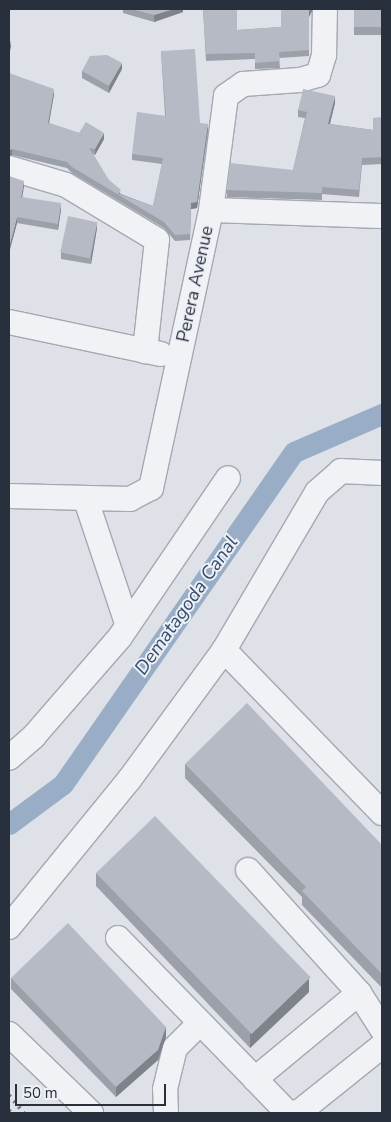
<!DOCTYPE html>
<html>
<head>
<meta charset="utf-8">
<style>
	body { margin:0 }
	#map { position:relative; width:391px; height:1122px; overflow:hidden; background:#dee1e7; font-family:"Nunito Sans",sans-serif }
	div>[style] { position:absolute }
	.canal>* { height:21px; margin:-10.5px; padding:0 10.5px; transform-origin:10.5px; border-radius:10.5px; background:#99aec6 }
	.roads { filter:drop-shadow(1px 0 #a4a8b1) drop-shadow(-1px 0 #a4a8b1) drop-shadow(0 1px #a4a8b1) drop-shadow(0 -1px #a4a8b1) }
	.minor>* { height:24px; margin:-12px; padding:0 12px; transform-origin:12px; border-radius:12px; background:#f0f2f5 }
	.rail>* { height:4px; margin-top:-2px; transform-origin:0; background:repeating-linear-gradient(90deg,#788090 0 2.5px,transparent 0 7.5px) }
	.wall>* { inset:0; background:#9ca0a9; transform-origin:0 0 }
	.shaded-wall>* { inset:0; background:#7f8289 }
	.building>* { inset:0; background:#b5bac4; transform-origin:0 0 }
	span { translate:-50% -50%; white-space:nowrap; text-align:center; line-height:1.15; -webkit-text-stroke:4px #edf0f5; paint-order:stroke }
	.street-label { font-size:18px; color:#282f3d }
	.water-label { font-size:19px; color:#334d70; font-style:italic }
	.frame { position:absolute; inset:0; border:10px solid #282f3d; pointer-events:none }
	.scale { position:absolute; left:15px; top:1084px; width:151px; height:22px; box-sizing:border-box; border:2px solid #282f3d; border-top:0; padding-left:6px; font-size:15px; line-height:18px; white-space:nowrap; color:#282f3d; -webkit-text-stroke:4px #edf0f5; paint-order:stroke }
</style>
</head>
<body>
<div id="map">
	<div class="canal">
		<i style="left:9px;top:824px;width:67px;rotate:-36.5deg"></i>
		<i style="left:63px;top:784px;width:404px;rotate:-55.2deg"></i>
		<i style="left:294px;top:452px;width:96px;rotate:-23.4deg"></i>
	</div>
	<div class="roads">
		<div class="minor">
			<i style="left:9px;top:168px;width:59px;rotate:16.6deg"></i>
			<i style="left:66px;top:185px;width:106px;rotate:31.1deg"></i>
			<i style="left:157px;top:240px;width:112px;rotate:96.2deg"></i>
			<i style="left:211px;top:210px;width:171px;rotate:2deg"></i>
			<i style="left:9px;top:322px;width:155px;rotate:11.9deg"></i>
			<i style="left:9px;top:496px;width:121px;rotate:1.4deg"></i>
			<i style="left:130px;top:499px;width:24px;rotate:-28deg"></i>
			<i style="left:151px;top:488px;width:284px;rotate:-77.8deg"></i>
			<i style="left:211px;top:210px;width:115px;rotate:-82.5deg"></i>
			<i style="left:226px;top:96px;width:21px;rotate:-35deg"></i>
			<i style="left:243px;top:84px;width:57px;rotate:-4deg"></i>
			<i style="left:300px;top:80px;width:19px;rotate:-16deg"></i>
			<i style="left:318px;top:75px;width:21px;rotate:-73deg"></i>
			<i style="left:324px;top:55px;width:46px;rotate:-88.8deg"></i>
			<i style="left:86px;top:500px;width:130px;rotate:71.6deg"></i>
			<i style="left:224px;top:650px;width:227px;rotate:45.9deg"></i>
			<i style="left:9px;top:758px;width:33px;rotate:-41deg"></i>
			<i style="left:34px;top:736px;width:131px;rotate:-49deg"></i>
			<i style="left:120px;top:637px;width:192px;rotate:-55.8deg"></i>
			<i style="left:248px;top:870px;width:166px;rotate:47.9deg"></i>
			<i style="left:9px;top:927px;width:190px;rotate:-50.8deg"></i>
			<i style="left:129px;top:780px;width:161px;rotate:-53.8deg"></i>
			<i style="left:224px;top:650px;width:183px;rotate:-59.5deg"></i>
			<i style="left:317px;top:492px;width:32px;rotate:-41deg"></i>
			<i style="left:341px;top:471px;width:41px;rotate:2.8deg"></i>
			<i style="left:118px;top:938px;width:197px;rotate:45.8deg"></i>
			<i style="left:255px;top:1079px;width:135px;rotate:-39.6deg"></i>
			<i style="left:359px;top:993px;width:43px;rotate:57.4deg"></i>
			<i style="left:9px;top:1034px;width:114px;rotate:43.9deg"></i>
			<i style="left:255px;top:1079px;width:46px;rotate:45.9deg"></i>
			<i style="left:287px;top:1112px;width:11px;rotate:5deg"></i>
			<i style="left:298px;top:1113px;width:107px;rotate:-38.6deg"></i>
			<i style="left:166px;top:1113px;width:24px;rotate:-92deg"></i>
			<i style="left:165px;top:1089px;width:42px;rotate:-76.3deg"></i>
			<i style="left:175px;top:1048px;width:35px;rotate:-45deg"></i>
		</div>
	</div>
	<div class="rail">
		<i style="left:9px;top:1095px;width:23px;rotate:50deg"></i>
		<i style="left:9px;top:1110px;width:4px;rotate:56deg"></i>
	</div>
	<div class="wall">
		<i style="clip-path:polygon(123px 9px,183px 9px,183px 12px,154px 22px,123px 13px)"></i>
		<i style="clip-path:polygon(203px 9px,237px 9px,237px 30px,281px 27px,281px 9px,313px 9px,309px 17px,309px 56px,279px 58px,280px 68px,255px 69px,255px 59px,206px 61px)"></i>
		<i style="left:354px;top:9px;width:28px;height:26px"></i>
		<i style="clip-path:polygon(161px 51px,200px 123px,208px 130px,197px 208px,191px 209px,190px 240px,175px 241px,164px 228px,72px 173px,67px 168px,12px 155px,9px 73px,54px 94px,49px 123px,79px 133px,104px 139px,95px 155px,93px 154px,108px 179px,121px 194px,153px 206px,162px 164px,132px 160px,132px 154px,165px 116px)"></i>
		<i style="clip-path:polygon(122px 69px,109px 93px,82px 78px,82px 71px)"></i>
		<i style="clip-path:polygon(335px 103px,330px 124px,373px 130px,382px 117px,382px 164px,362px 165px,359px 197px,322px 194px,322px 200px,227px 197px,227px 190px,293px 170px,305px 118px,298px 117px,298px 110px)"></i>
		<i style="clip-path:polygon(24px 187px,22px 197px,61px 209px,58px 230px,17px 223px,9px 253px)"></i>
		<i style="clip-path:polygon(97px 228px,91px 264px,61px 259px,61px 252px)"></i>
		<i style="clip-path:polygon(185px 764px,382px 845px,382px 988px,302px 905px,302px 897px,185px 778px)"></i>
		<i style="clip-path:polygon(96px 873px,309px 992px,250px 1048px,96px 886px)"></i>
		<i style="clip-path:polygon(11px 978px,166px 1037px,158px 1060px,116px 1097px,11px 989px)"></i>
	</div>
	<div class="shaded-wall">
		<i style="clip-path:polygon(174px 9px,183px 9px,183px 12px,154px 22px,154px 15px)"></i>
		<i style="clip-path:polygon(310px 9px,313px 9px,309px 17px,309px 11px)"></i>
		<i style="clip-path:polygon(11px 41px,11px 47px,9px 55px,9px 49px)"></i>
		<i style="clip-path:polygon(122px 63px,122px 69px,109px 93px,109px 86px)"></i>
		<i style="clip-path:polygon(54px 89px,54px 94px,48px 129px,48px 123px)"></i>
		<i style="clip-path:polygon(335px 96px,335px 103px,328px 131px,328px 124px)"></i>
		<i style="clip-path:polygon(208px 124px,208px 130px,197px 208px,191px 209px,190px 240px,191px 203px)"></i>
		<i style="clip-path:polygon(104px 133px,104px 139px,95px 155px,95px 149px)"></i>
		<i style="clip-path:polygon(12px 149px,12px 155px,9px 156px,9px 150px)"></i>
		<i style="clip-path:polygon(24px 181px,24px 187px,21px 203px,21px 197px)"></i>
		<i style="clip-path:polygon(61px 203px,61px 209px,58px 230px,58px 224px)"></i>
		<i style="clip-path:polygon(17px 217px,17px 223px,9px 253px,9px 247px)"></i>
		<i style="clip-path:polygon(97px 222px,97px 228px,91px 264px,91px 258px)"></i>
		<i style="clip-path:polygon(309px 978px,309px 992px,250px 1048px,250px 1034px)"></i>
		<i style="clip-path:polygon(166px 1027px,166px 1037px,158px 1060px,116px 1097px,116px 1087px)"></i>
	</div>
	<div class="building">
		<i style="clip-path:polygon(131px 9px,174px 9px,154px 15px)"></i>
		<i style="clip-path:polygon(203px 9px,237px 9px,237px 30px,281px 27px,281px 9px,310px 9px,309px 11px,309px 50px,279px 52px,280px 61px,255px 63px,255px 53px,206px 54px)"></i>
		<i style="left:354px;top:9px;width:28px;height:18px"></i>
		<i style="clip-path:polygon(9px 41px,11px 41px,9px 49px)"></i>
		<i style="clip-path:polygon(195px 49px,200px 123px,208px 124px,197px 202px,191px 203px,190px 234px,175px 235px,164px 222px,72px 167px,67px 162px,12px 149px,9px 150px,9px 73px,54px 89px,48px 123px,79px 133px,86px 122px,104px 133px,95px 149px,89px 148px,108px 179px,121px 190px,118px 194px,153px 206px,163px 158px,132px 154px,137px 112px,166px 116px,161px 51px)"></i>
		<i style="clip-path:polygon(107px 55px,122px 63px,109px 86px,82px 71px,90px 56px)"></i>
		<i style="clip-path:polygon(303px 89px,335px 96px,328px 124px,373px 130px,373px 118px,382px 117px,382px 157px,362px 158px,359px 190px,322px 187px,322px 193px,227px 190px,230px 163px,293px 170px,307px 112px,298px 110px)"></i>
		<i style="clip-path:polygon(9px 176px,24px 181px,21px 197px,61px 203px,58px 224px,17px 217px,9px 247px)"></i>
		<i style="left:68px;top:216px;width:30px;height:37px;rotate:12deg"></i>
		<i style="clip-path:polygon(247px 703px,382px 845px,382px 974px,302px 891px,306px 887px,185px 764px)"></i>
		<i style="left:155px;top:816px;width:224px;height:82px;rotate:46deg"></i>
		<i style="clip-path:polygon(68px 923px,166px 1027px,158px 1050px,116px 1087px,11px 978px)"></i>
	</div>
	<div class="street-label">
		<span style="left:195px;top:284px;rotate:-78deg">Perera Avenue</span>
	</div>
	<div class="water-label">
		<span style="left:187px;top:606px;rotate:-55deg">Dematagoda Canal</span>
	</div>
	<div class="frame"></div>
	<div class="scale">50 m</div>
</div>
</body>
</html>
